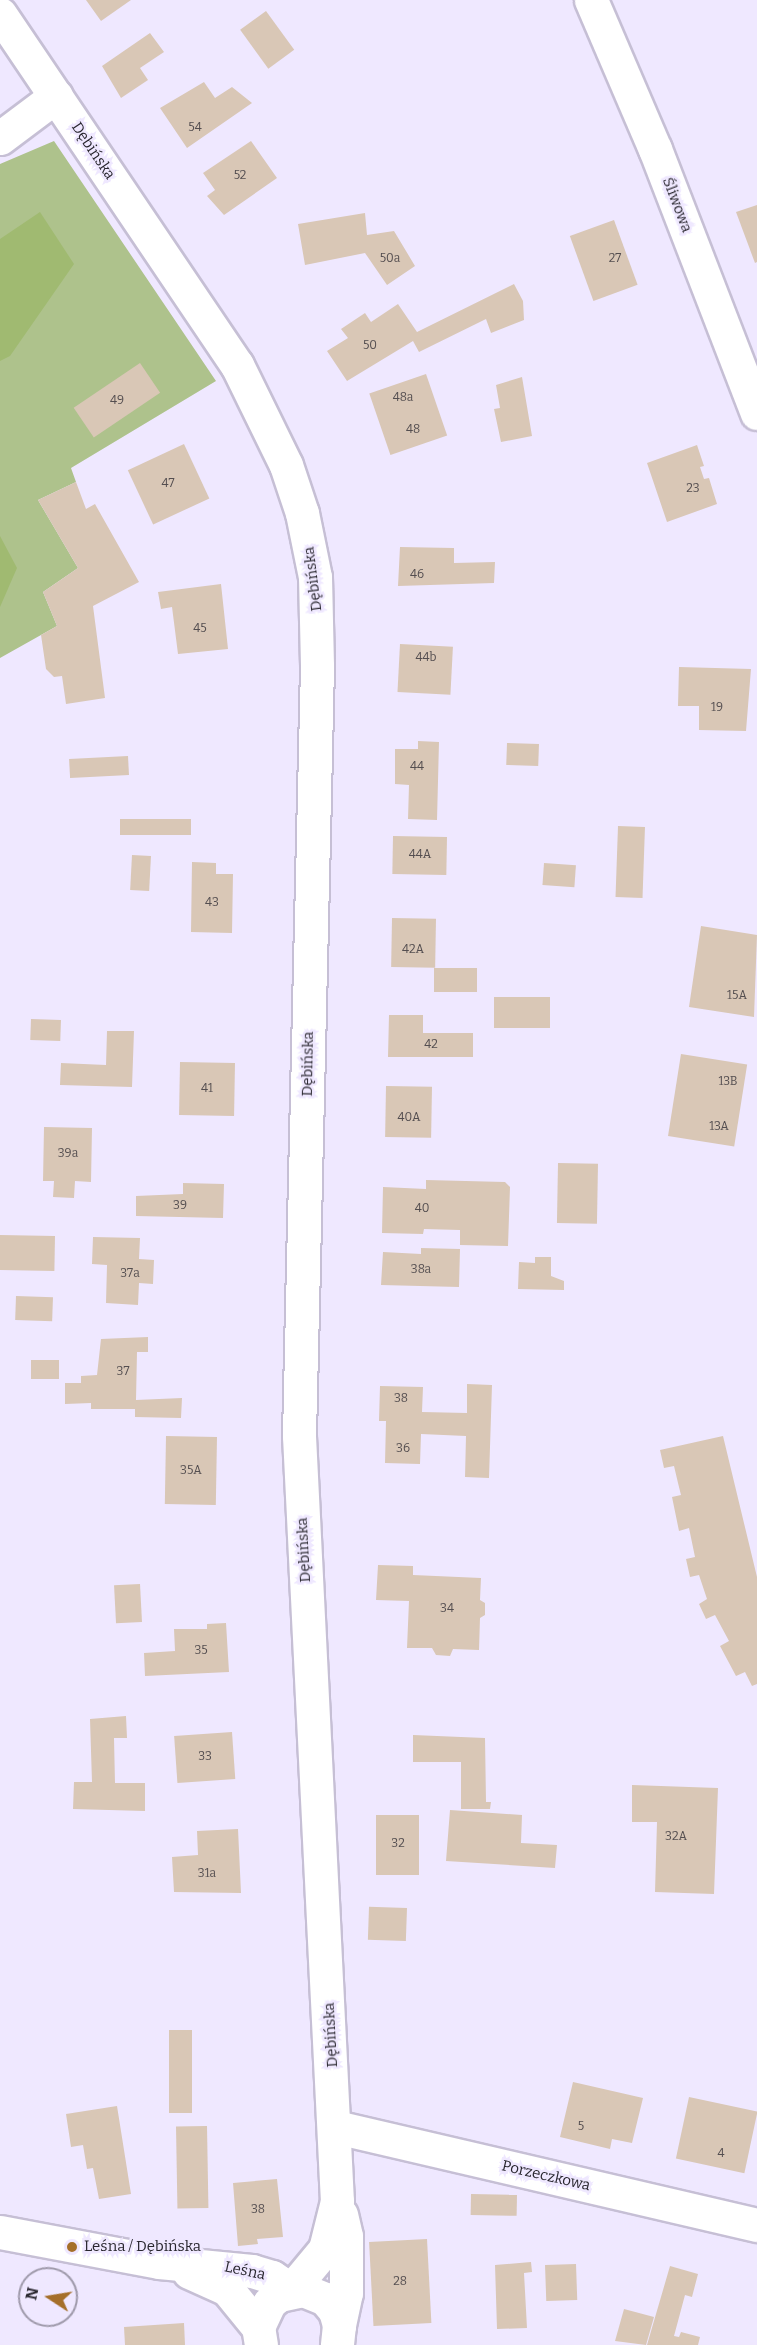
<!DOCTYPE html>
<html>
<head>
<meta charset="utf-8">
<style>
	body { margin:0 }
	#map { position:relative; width:757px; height:2345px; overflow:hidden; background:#efe8ff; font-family:Bitter,serif }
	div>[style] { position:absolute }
	.green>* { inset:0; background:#aec28c }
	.forest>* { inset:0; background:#a0ba71 }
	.building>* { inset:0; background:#d9c7b6; transform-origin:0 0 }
	.roads { filter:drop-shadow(2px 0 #c6bfd5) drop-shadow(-2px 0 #c6bfd5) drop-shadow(0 2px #c6bfd5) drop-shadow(0 -2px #c6bfd5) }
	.minor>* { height:33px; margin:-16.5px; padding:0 16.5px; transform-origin:16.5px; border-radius:16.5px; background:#fff }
	.dots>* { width:16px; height:16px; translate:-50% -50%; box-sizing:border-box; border:3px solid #efe8ff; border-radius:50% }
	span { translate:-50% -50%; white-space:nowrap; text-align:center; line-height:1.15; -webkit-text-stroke:5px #efe8ff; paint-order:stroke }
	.number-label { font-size:12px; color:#544e50 }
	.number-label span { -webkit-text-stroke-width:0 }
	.street-label { font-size:15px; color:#28262e }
	.poi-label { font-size:15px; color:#28262e }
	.left { translate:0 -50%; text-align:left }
	.north { position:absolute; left:18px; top:2267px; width:60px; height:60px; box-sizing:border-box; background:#efe8ff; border:2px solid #9f9aab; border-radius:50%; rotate:282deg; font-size:16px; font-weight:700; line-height:24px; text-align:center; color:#28262e }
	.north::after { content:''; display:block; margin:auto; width:21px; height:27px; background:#a56f2a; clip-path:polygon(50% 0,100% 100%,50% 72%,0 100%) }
</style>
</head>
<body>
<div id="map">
	<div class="green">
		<i style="clip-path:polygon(54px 141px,216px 381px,71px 468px,76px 482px,38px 500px,78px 568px,43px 592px,57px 626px,0 658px,0 164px)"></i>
	</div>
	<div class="forest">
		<i style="clip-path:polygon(40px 212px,74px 264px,10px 356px,0 361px,0 239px)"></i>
		<i style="clip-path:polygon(0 536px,17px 568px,0 607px)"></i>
	</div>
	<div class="building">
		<i style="clip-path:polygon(86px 0,131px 0,101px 21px)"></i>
		<i style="left:266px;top:11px;width:48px;height:32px;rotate:54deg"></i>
		<i style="clip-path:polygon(150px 33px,164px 52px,140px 68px,148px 80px,121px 98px,102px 66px)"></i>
		<i style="clip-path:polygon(204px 82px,215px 98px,232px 87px,252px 103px,187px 148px,160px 108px)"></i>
		<i style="clip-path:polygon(251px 141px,277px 178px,224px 215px,207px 196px,215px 190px,203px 173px)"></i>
		<i style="clip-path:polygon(757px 205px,757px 262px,755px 263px,736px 212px)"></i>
		<i style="clip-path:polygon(365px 213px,367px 235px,394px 231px,415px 266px,387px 285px,365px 253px,305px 265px,298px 224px)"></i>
		<i style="left:614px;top:220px;width:69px;height:47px;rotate:70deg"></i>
		<i style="clip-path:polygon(514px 284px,523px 301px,524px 320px,491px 333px,486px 319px,419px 352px,413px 341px,347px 381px,327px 351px,348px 338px,341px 329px,365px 313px,371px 322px,398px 304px,417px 332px)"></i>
		<i style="left:140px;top:363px;width:36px;height:80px;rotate:56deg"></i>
		<i style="left:426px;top:374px;width:65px;height:60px;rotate:71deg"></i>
		<i style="clip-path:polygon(522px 377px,532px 436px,501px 442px,494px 409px,500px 408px,496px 385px)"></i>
		<i style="left:184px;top:444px;width:60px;height:62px;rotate:65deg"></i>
		<i style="clip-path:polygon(697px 445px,704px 466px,700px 467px,704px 479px,709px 478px,717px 504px,667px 522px,647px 463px)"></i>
		<i style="clip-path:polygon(76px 482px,86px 509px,95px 504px,139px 582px,93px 606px,105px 698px,66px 704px,62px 676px,54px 677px,46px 669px,41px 635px,57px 626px,43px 592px,78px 568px,38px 500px)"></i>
		<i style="clip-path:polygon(400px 547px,454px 548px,454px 563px,495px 562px,494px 583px,398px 586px)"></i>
		<i style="clip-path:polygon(221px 584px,228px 649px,178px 654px,172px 607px,161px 609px,158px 592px)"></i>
		<i style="left:400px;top:644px;width:53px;height:48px;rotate:3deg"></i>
		<i style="clip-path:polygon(679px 667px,751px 669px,746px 731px,699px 730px,699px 706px,678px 706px)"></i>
		<i style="clip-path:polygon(418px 741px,439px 742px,437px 820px,408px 819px,409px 785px,395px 784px,395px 749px,418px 749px)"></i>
		<i style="left:507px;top:743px;width:32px;height:22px;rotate:2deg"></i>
		<i style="left:128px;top:756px;width:19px;height:59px;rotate:87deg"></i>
		<i style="left:191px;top:819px;width:16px;height:71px;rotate:90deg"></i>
		<i style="left:618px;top:826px;width:27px;height:71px;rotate:2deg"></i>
		<i style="left:393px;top:836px;width:54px;height:38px;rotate:1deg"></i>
		<i style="left:132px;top:855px;width:19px;height:35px;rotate:3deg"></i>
		<i style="clip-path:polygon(192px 862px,216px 863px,216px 874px,233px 874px,232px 933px,191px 932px)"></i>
		<i style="left:544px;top:863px;width:32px;height:22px;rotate:4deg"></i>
		<i style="left:392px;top:918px;width:44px;height:49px;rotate:1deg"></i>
		<i style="clip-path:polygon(701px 926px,757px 935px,754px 1017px,689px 1007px)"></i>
		<i style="left:434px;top:968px;width:43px;height:24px"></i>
		<i style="left:494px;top:997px;width:56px;height:31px"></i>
		<i style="clip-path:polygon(389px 1015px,423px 1015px,423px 1033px,473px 1033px,473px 1057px,388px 1057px)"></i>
		<i style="left:31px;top:1019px;width:30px;height:21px;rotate:2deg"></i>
		<i style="clip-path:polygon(107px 1031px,134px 1031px,132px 1087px,60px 1085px,61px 1063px,106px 1065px)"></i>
		<i style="left:681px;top:1054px;width:67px;height:83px;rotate:9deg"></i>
		<i style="left:180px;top:1062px;width:55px;height:53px;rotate:1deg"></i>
		<i style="left:386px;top:1086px;width:46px;height:51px;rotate:1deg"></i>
		<i style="clip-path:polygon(44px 1127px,92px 1128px,91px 1182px,75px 1181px,74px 1198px,53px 1197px,54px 1181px,43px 1181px)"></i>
		<i style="left:558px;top:1163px;width:40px;height:60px;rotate:1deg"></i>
		<i style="clip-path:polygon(426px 1180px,505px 1182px,510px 1187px,508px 1246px,460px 1245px,460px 1230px,424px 1229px,423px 1234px,382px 1233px,383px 1187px,426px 1189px)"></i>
		<i style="clip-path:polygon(183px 1183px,224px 1184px,223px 1218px,136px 1216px,136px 1196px,183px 1194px)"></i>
		<i style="left:0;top:1235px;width:55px;height:35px;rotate:1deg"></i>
		<i style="clip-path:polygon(93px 1237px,140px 1238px,139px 1259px,154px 1260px,153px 1284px,139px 1283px,138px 1305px,106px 1303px,107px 1265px,92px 1264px)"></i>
		<i style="clip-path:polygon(421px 1248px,460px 1249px,459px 1287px,381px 1285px,383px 1252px,421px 1254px)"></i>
		<i style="clip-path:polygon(535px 1257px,551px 1257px,551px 1276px,564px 1281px,564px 1290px,518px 1289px,519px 1262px,535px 1263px)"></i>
		<i style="left:16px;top:1296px;width:37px;height:24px;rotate:2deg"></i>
		<i style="clip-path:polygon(148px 1337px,148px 1352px,137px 1352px,136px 1400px,182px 1398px,181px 1418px,135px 1417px,135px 1409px,91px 1409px,91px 1403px,65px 1404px,65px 1383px,81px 1383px,81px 1376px,97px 1375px,101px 1339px)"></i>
		<i style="left:31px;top:1360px;width:28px;height:19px"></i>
		<i style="clip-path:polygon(467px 1384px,492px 1385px,489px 1478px,465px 1477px,466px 1436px,421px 1434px,420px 1464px,385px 1463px,386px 1421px,379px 1421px,380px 1386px,423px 1387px,422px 1412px,467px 1413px)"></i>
		<i style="left:166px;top:1436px;width:51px;height:68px;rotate:1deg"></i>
		<i style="clip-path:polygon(723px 1436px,757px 1577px,757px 1684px,752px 1686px,745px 1672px,736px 1676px,720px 1646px,729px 1641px,715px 1615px,706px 1619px,699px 1604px,707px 1599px,699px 1575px,690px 1577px,686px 1559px,695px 1557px,689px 1528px,679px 1531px,672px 1497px,681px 1495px,678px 1483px,674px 1466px,664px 1468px,660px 1450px)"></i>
		<i style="clip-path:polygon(378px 1565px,413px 1566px,413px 1575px,481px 1578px,480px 1600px,485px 1603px,485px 1615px,480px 1618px,479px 1650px,453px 1649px,450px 1656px,436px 1655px,432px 1648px,407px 1648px,409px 1601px,376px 1600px)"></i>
		<i style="left:140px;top:1584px;width:38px;height:26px;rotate:87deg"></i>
		<i style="clip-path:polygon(226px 1623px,229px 1672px,145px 1676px,144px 1653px,175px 1651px,174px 1629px,207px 1629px,207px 1624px)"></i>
		<i style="clip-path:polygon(126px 1716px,127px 1738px,114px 1738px,115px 1783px,145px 1783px,145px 1811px,73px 1809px,74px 1782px,92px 1782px,90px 1719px)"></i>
		<i style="left:232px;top:1732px;width:47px;height:58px;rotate:86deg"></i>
		<i style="clip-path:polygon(413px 1735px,485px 1738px,486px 1802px,491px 1802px,490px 1809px,461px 1809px,461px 1762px,413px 1762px)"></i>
		<i style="clip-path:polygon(632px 1785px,718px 1788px,714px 1894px,655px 1892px,657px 1822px,632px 1822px)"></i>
		<i style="clip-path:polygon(450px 1810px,522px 1815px,521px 1843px,557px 1845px,555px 1868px,446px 1861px)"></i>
		<i style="left:376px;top:1815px;width:43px;height:60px"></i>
		<i style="clip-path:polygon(238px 1829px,241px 1893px,174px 1892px,172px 1857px,198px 1855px,197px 1831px)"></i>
		<i style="left:407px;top:1908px;width:33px;height:38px;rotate:92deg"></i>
		<i style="left:169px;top:2030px;width:23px;height:83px"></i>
		<i style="clip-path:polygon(573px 2082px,643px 2098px,632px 2143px,612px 2139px,610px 2149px,560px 2137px)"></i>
		<i style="left:689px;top:2097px;width:70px;height:63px;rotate:12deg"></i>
		<i style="clip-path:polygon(117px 2106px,131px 2194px,99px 2199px,93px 2168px,87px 2169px,83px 2145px,71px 2147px,66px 2114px)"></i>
		<i style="left:207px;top:2126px;width:82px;height:31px;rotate:89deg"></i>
		<i style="clip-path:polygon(277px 2179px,283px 2237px,257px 2239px,258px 2244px,238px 2246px,233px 2183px)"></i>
		<i style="left:471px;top:2194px;width:46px;height:21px;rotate:1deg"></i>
		<i style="left:427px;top:2239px;width:84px;height:58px;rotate:87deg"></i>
		<i style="clip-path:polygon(531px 2262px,532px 2272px,524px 2273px,527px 2328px,497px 2329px,495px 2265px)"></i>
		<i style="left:576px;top:2264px;width:36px;height:31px;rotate:88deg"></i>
		<i style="clip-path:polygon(670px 2266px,698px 2274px,692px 2297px,685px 2295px,674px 2336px,679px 2337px,681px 2332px,700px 2337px,698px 2345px,647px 2345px)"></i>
		<i style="clip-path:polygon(624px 2309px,654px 2317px,646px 2345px,615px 2341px)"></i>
		<i style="clip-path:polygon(184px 2323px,185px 2345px,125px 2345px,124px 2327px)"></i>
	</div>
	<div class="roads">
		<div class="minor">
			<i style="left:591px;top:0;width:162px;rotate:66.8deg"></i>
			<i style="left:655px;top:149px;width:283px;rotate:68.9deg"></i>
			<i style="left:0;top:14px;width:424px;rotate:56deg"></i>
			<i style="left:237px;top:365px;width:111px;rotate:63.9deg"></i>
			<i style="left:286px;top:465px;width:51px;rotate:71.6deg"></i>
			<i style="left:302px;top:513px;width:65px;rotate:78.5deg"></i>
			<i style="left:315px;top:577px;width:89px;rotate:88.7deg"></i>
			<i style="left:317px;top:666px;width:770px;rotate:91.34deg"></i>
			<i style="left:299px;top:1436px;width:766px;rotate:87.16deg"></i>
			<i style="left:337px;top:2201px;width:49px;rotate:104deg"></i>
			<i style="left:325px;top:2249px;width:53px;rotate:129.7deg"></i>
			<i style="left:0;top:138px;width:70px;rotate:-36.9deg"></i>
			<i style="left:336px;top:2127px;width:432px;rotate:13.1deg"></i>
			<i style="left:0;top:2232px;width:162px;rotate:10.7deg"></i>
			<i style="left:159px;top:2262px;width:93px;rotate:5.5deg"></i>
			<i style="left:252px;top:2271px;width:21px;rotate:17deg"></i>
			<i style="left:272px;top:2277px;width:23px;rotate:34deg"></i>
			<i style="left:189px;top:2272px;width:42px;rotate:24.1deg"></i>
			<i style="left:227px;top:2289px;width:49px;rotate:50.8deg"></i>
			<i style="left:339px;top:2325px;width:33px;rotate:-78deg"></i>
			<i style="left:346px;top:2293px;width:57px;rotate:-90deg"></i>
			<i style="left:346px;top:2236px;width:22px;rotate:-103deg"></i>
			<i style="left:261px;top:2345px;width:18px;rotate:-99deg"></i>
			<i style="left:258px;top:2327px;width:26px;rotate:-65deg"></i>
			<i style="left:269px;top:2303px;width:13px;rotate:-39deg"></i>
			<i style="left:279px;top:2295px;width:25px;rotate:-12deg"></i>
			<i style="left:303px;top:2290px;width:24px;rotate:22deg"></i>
			<i style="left:325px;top:2299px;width:16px;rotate:50deg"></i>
			<i style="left:335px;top:2311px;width:15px;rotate:74deg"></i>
			<i style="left:339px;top:2325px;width:20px;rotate:96deg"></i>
		</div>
	</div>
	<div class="dots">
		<i style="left:72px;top:2247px;background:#a56f2a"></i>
	</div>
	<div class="number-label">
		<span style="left:195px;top:128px">54</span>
		<span style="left:240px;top:176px">52</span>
		<span style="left:390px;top:259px">50a</span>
		<span style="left:615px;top:259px">27</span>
		<span style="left:370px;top:346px">50</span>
		<span style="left:403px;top:398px">48a</span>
		<span style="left:117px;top:401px">49</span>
		<span style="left:413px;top:430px">48</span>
		<span style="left:168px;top:484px">47</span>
		<span style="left:693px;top:489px">23</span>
		<span style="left:417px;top:575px">46</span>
		<span style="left:200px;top:629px">45</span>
		<span style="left:426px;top:658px">44b</span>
		<span style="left:717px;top:708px">19</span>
		<span style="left:417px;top:767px">44</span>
		<span style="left:420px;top:855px">44A</span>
		<span style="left:212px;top:903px">43</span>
		<span style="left:413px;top:950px">42A</span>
		<span style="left:737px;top:996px">15A</span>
		<span style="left:431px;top:1045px">42</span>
		<span style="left:728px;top:1082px">13B</span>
		<span style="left:207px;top:1089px">41</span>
		<span style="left:409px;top:1118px">40A</span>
		<span style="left:719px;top:1127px">13A</span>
		<span style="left:68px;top:1154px">39a</span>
		<span style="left:180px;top:1206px">39</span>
		<span style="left:422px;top:1209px">40</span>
		<span style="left:421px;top:1270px">38a</span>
		<span style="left:130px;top:1274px">37a</span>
		<span style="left:123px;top:1372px">37</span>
		<span style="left:401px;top:1399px">38</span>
		<span style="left:403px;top:1449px">36</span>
		<span style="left:191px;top:1471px">35A</span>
		<span style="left:447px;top:1609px">34</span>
		<span style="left:201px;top:1651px">35</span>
		<span style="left:205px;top:1757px">33</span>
		<span style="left:676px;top:1837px">32A</span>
		<span style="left:398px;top:1844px">32</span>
		<span style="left:207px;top:1874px">31a</span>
		<span style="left:581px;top:2127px">5</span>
		<span style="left:721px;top:2154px">4</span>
		<span style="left:258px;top:2210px">38</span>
		<span style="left:400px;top:2282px">28</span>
	</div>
	<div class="street-label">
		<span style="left:93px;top:151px;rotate:56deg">Dębińska</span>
		<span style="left:677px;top:205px;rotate:69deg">Śliwowa</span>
		<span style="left:313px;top:579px;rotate:-97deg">Dębińska</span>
		<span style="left:308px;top:1064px;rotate:-89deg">Dębińska</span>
		<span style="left:304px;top:1550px;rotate:-93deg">Dębińska</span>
		<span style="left:331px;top:2035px;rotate:-93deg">Dębińska</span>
		<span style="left:546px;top:2176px;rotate:13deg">Porzeczkowa</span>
		<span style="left:245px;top:2271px;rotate:12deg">Leśna</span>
	</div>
	<div class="poi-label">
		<span class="left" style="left:84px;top:2247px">Leśna / Dębińska</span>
	</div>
	<div class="north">N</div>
</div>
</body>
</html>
